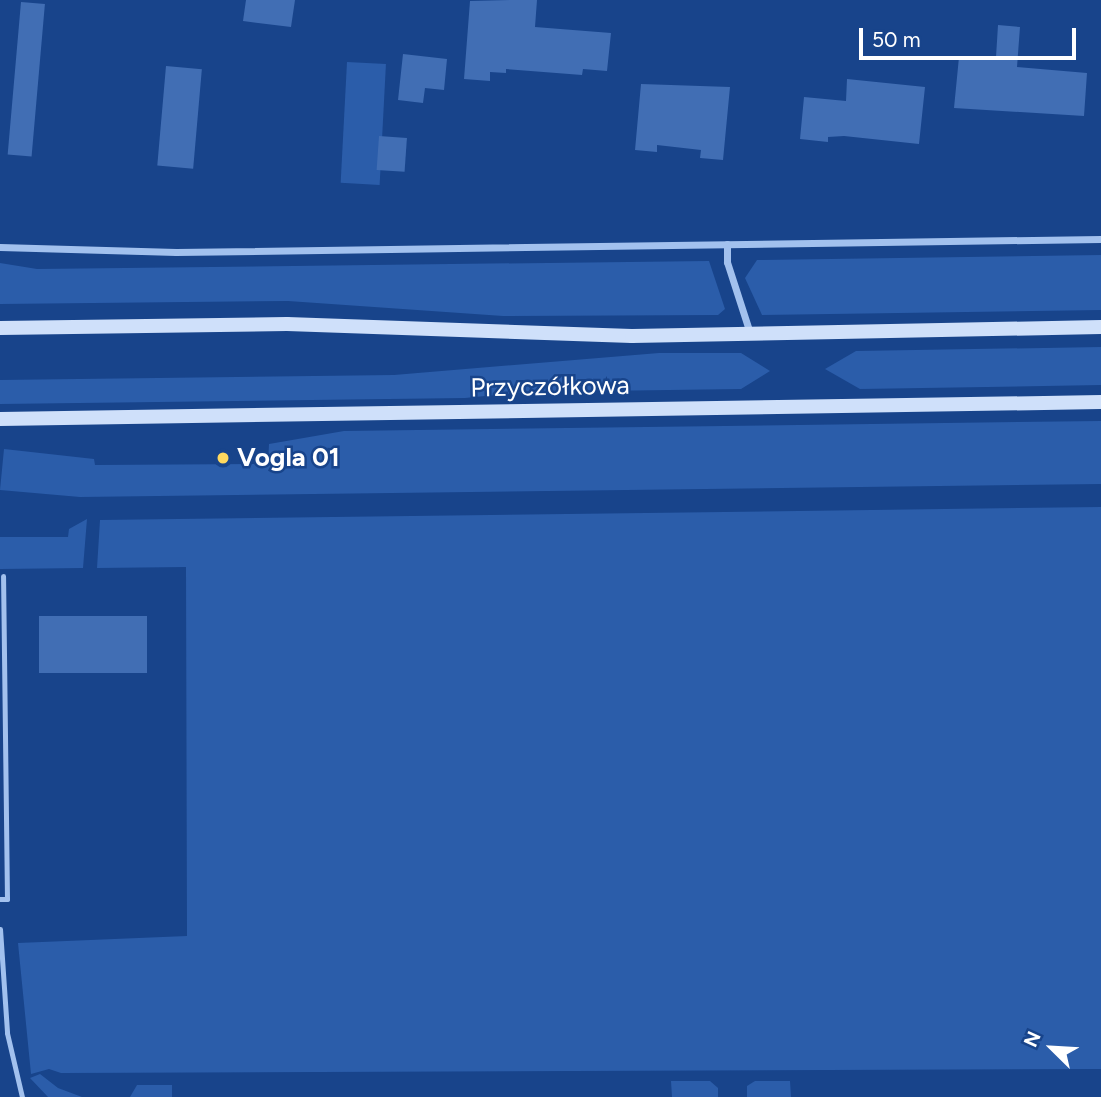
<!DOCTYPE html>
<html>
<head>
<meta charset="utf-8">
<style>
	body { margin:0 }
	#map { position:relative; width:1101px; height:1097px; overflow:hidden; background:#18448b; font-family:Figtree,sans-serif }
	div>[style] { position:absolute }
	.green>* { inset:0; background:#2b5daa; transform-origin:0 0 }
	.building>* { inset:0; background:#416eb4; transform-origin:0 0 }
	.service>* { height:5px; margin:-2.5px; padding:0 2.5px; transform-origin:2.5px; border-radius:2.5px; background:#a2c1ee }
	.minor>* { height:7px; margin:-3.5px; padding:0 3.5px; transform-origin:3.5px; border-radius:3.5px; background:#a2c1ee }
	.secondary>* { height:14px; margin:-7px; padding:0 7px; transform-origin:7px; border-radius:7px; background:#cfe0fa }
	.dots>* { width:19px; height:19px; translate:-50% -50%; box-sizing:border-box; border:4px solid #18448b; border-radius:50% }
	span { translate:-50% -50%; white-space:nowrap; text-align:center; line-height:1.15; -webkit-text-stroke:5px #18448b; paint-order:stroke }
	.street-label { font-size:26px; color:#fff }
	.poi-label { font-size:26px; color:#fff; font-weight:700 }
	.left { translate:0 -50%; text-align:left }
	.north { position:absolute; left:1017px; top:1013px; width:70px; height:70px; -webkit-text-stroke:5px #18448b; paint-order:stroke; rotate:294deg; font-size:19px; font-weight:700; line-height:28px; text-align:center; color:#fff }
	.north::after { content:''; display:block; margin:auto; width:24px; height:32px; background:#fff; clip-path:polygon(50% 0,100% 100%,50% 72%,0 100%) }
	.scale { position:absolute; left:859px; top:28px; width:217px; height:32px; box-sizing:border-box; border:4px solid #fff; border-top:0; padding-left:9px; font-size:21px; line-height:24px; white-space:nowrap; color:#fff; -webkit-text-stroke:5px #18448b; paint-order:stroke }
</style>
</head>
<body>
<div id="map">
	<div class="green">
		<i style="left:347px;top:62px;width:39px;height:121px;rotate:3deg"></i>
		<i style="clip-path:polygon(1101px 255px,1101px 310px,762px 315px,745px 278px,757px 260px)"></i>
		<i style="clip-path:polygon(709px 261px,725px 309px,718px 315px,503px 316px,288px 301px,0 304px,0 263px,37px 269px)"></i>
		<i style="clip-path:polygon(1101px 347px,1101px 385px,860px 389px,825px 369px,856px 351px)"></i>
		<i style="clip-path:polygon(659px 353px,741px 353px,770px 371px,741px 389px,525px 392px,465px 398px,0 404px,0 380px,394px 375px)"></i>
		<i style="clip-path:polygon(1101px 421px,1101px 484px,80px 497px,0 490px,4px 449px,94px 459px,95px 465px,268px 464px,269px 444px,344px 431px)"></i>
		<i style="clip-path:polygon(1101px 507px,1101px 1069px,61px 1073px,49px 1069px,31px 1074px,18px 943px,187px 936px,186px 567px,97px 568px,100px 520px)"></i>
		<i style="clip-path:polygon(87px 519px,83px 568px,0 569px,0 537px,68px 537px,69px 529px)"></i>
		<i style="clip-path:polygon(40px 1074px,58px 1088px,82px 1097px,48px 1097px,30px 1078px)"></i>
		<i style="clip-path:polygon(671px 1081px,710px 1081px,718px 1088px,718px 1097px,672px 1097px)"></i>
		<i style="clip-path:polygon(755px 1081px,790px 1081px,791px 1097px,747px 1097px,747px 1086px)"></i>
		<i style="clip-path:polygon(137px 1085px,172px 1085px,172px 1097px,130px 1097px)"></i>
	</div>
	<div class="building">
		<i style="clip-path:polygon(246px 0,295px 0,291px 27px,243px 21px)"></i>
		<i style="clip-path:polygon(512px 0,537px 0,535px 27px,611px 33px,607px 71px,583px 69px,582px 75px,506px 69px,506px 73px,490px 72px,490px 81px,464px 79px,470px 1px)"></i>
		<i style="left:21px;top:2px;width:24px;height:153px;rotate:5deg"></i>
		<i style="clip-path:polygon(998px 25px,1020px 27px,1017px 67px,1087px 73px,1084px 116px,954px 108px,959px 57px,996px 57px)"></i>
		<i style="clip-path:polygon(403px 54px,447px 59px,444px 90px,425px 88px,423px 103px,398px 100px)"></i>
		<i style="left:166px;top:66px;width:36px;height:100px;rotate:5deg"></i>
		<i style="clip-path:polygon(847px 79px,925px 87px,919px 144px,844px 136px,828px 137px,828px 142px,800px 139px,804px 97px,846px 101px)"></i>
		<i style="clip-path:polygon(641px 84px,730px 87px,723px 160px,700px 158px,701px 150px,657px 145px,657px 152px,635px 150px)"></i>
		<i style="left:379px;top:136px;width:28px;height:34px;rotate:4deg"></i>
		<i style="left:147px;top:616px;width:57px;height:108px;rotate:90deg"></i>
	</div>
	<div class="service">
		<i style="left:0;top:899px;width:7px"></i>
		<i style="left:7px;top:899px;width:323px;rotate:-90.7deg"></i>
		<i style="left:0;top:929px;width:104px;rotate:86.1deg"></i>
		<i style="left:7px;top:1033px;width:66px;rotate:76.8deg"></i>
	</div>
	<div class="minor">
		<i style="left:727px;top:244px;width:18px;rotate:90deg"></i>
		<i style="left:727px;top:262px;width:75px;rotate:72.1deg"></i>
		<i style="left:0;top:247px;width:176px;rotate:1.6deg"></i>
		<i style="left:176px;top:252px;width:925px;rotate:-0.81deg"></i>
	</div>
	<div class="secondary">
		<i style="left:0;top:328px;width:287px;rotate:-0.8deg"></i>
		<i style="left:287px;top:324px;width:345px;rotate:2deg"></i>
		<i style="left:632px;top:336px;width:469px;rotate:-1.1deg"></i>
		<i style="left:0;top:419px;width:1101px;rotate:-0.88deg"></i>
	</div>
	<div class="dots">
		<i style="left:223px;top:458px;background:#ffd95f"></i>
	</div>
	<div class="street-label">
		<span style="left:550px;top:387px;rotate:-1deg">Przyczółkowa</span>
	</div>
	<div class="poi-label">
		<span class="left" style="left:237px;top:458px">Vogla 01</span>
	</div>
	<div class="north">N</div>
	<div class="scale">50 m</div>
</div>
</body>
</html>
